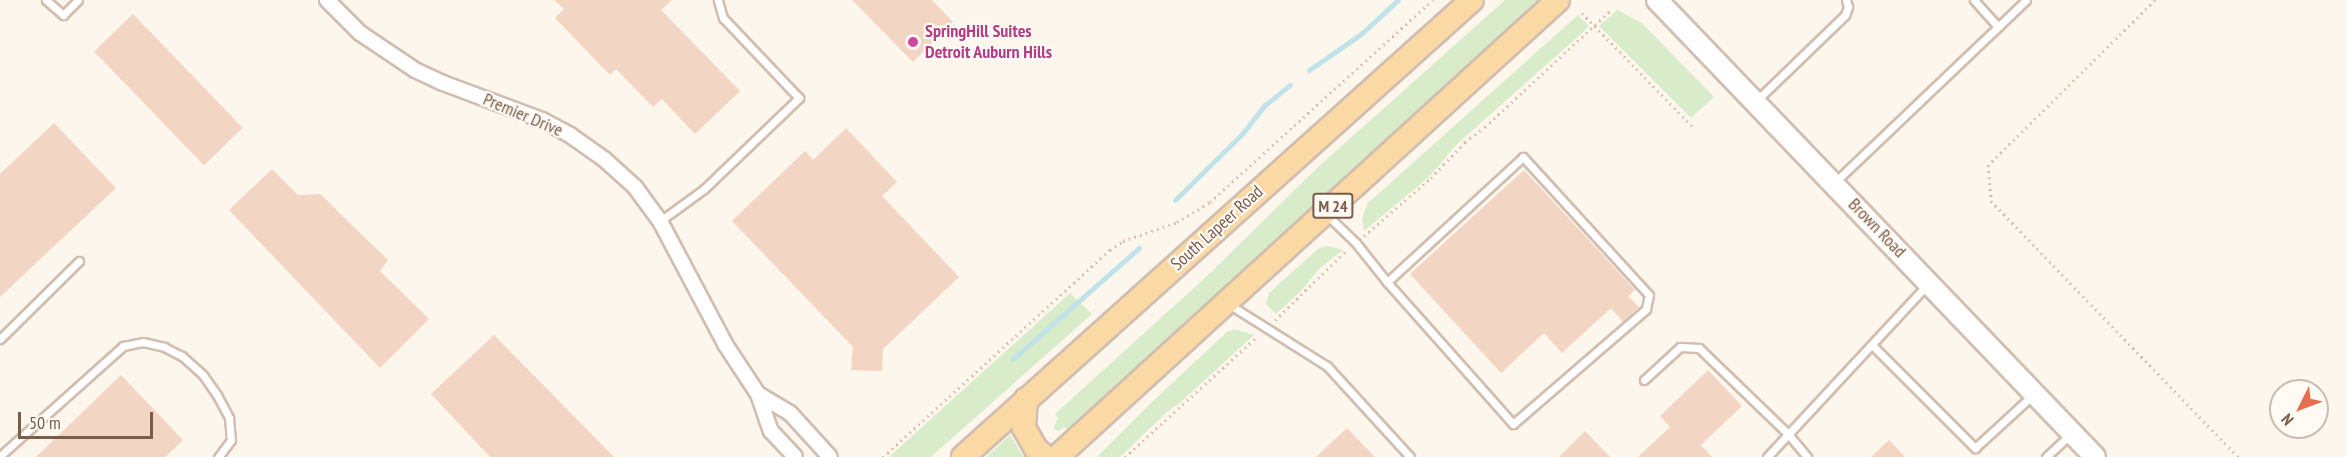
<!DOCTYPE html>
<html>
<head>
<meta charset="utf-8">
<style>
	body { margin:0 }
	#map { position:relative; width:2347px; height:457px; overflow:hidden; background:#fdf6ec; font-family:"PT Sans Narrow",sans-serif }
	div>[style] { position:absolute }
	.green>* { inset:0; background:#d8ecc9 }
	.stream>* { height:5px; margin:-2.5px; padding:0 2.5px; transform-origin:2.5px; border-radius:2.5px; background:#bfe3e8 }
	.building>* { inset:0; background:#f3d5c3; transform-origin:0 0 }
	.path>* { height:3px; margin-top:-1.5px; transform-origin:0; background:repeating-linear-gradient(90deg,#d9b8a5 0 1.5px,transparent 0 6px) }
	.roads { filter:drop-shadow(2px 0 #d1beb0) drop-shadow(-2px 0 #d1beb0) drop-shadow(0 2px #d1beb0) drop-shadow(0 -2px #d1beb0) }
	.lane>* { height:7px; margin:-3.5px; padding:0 3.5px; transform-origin:3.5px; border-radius:3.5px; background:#fff }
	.street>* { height:14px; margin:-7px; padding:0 7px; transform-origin:7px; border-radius:7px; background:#fff }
	.secondary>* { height:20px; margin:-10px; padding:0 10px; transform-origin:10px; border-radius:10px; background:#fff }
	.primary>* { height:22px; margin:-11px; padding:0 11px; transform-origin:11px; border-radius:11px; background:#fbd9a5 }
	.dots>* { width:16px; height:16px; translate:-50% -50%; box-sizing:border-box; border:3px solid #fffaf3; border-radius:50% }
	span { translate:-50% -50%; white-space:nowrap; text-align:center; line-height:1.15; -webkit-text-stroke:4.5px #fffaf3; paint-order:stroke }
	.shield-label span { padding:2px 4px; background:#fffaf3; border:2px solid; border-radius:4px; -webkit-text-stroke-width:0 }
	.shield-label { font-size:16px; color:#7a5c4d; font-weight:700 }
	.hotel-label { font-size:18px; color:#b23c85; font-weight:700 }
	.left { translate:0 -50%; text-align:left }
	.street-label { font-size:18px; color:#7a5c4d }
	.north { position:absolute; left:2269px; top:379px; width:60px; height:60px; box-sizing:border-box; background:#fffaf3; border:2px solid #cabbb1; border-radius:50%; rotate:228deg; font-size:16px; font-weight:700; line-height:24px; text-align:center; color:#7a5c4d }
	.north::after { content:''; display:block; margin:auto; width:21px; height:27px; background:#e76f51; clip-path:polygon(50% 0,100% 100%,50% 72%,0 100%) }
	.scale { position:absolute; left:18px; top:412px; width:135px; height:27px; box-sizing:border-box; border:3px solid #7a5c4d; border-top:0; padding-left:8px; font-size:18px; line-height:21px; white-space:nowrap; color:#7a5c4d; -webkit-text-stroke:4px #fffaf3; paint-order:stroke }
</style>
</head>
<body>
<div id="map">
	<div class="green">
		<i style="clip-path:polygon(1505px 0,1539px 0,1068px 430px,1064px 427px,1058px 431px,1053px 429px,1058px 418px,1055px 414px,1206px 277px,1317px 168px)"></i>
		<i style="clip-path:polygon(1617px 10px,1642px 23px,1714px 97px,1691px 118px,1599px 26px)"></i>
		<i style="clip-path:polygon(1578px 15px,1589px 26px,1581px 34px,1458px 143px,1430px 176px,1364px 231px,1362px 218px,1368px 203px)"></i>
		<i style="clip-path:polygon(1328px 246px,1343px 250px,1320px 268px,1301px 291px,1276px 314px,1266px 304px,1269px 293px,1319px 248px)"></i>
		<i style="clip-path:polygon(1070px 293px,1092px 314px,931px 457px,889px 457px)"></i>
		<i style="clip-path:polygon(1235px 329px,1254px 335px,1182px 401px,1167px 412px,1120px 457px,1097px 457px,1154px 400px,1227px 332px)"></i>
		<i style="clip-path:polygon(1010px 435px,1024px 457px,986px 457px)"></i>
	</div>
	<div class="stream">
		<i style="left:1309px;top:70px;width:63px;rotate:-34.7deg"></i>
		<i style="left:1361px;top:34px;width:50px;rotate:-42.6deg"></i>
		<i style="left:1175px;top:200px;width:94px;rotate:-44.6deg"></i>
		<i style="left:1242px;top:134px;width:37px;rotate:-52deg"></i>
		<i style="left:1265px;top:105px;width:32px;rotate:-39deg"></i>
		<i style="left:1013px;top:359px;width:168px;rotate:-41.4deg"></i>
	</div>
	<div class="building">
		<i style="clip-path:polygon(554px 0,672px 0,661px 10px,740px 91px,695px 134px,662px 99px,653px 107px,616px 69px,610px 75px,555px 18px,564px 9px)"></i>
		<i style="clip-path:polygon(852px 0,932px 0,953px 22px,913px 62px)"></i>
		<i style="left:133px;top:14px;width:158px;height:54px;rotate:46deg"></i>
		<i style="clip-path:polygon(54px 123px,116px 188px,0 297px,0 174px)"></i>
		<i style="clip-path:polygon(846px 128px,897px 182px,882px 196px,959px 277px,883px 349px,882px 371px,851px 370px,853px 347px,732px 221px,805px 151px,813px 160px)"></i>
		<i style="clip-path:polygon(272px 169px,298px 195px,320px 194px,388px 260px,380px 271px,429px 319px,380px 368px,229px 210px)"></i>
		<i style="clip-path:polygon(1524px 170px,1635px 290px,1628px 296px,1639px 307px,1623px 322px,1611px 308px,1562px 353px,1544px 333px,1501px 373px,1410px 274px)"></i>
		<i style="clip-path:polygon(494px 335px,614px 457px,490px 457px,431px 394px)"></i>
		<i style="clip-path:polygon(1708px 370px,1742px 406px,1701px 445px,1712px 457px,1638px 457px,1670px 427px,1660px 416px)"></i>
		<i style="clip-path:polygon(121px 375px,183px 440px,165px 457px,36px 457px)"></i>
		<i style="clip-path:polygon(1347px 428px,1375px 457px,1316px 457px)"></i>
		<i style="clip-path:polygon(1585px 431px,1610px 457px,1559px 457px)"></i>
		<i style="clip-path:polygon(1889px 440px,1905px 457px,1871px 457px)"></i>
	</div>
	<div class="path">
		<i style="left:2155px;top:0;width:235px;rotate:135.3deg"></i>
		<i style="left:1988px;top:165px;width:36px;rotate:85deg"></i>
		<i style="left:1991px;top:201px;width:356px;rotate:46deg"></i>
		<i style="left:1582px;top:13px;width:159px;rotate:45.8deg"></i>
		<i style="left:1364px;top:236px;width:89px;rotate:-40.9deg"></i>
		<i style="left:1431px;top:178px;width:50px;rotate:-46.6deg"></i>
		<i style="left:1465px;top:142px;width:25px;rotate:-37deg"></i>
		<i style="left:1485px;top:127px;width:173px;rotate:-42.9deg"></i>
		<i style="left:1275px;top:320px;width:100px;rotate:-44.2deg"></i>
		<i style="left:883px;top:457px;width:307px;rotate:-42.4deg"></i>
		<i style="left:1110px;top:250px;width:16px;rotate:-35deg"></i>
		<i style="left:1123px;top:241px;width:57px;rotate:-19.4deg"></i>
		<i style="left:1177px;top:222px;width:39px;rotate:-31deg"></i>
		<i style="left:1210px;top:202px;width:301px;rotate:-42.2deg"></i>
		<i style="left:1125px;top:457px;width:178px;rotate:-42.3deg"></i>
	</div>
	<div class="roads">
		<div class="lane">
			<i style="left:46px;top:0;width:23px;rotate:41deg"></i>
			<i style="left:63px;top:15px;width:21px;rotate:-45deg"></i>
			<i style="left:1974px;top:0;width:36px;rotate:48deg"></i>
			<i style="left:1756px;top:101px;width:124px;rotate:-44deg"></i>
			<i style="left:1845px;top:15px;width:9px;rotate:-69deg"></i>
			<i style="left:1848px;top:7px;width:7px;rotate:-106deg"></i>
			<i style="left:1834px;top:183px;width:265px;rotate:-43.6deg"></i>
			<i style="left:1327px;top:215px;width:40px;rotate:44deg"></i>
			<i style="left:1356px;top:243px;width:50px;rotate:51.5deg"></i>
			<i style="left:1387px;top:282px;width:190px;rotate:48.4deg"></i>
			<i style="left:1513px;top:424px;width:176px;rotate:-40.8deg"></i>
			<i style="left:1646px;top:309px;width:14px;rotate:-78deg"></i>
			<i style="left:1649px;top:295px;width:187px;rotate:-132.4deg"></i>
			<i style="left:1523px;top:157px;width:185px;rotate:137.4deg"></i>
			<i style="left:660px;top:221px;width:54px;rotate:-36deg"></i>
			<i style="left:704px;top:189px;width:132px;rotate:-43.8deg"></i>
			<i style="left:799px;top:98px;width:110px;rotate:-133.5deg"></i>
			<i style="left:723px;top:18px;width:19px;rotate:-106deg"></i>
			<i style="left:1230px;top:305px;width:115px;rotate:32.2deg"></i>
			<i style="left:1327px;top:366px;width:123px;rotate:47.6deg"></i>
			<i style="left:0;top:339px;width:111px;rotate:-44.6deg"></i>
			<i style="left:1872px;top:345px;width:146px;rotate:45deg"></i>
			<i style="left:1975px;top:448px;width:80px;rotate:-42.5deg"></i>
			<i style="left:1644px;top:380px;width:49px;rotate:-42.5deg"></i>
			<i style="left:1680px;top:347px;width:19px;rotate:3deg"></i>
			<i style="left:1699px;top:348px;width:124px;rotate:44deg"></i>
			<i style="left:1788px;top:434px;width:30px;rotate:50deg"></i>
			<i style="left:0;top:456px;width:165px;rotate:-41.8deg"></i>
			<i style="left:123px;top:346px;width:20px;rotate:-11deg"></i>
			<i style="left:143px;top:342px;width:22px;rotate:13deg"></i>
			<i style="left:164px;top:347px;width:20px;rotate:27deg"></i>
			<i style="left:182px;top:356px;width:28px;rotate:42deg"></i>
			<i style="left:203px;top:375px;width:24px;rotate:55deg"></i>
			<i style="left:217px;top:395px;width:26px;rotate:62deg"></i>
			<i style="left:229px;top:418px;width:22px;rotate:85deg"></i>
			<i style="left:231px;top:440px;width:21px;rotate:127deg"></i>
			<i style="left:1767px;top:457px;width:235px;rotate:-47.1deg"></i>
			<i style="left:2046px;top:457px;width:33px;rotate:-43deg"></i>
		</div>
		<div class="street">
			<i style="left:327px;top:0;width:47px;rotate:45deg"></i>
			<i style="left:360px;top:33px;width:66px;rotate:33.9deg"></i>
			<i style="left:415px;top:70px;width:31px;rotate:25deg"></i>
			<i style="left:443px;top:83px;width:106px;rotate:20.5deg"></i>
			<i style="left:542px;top:120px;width:32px;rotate:28deg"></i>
			<i style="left:570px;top:135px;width:42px;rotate:35.2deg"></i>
			<i style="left:604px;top:159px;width:42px;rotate:42.1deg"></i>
			<i style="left:635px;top:187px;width:42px;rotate:53.7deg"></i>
			<i style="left:660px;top:221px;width:139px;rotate:62.1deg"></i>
			<i style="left:725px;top:344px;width:60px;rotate:56.6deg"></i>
			<i style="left:758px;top:394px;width:39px;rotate:71deg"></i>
			<i style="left:771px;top:431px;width:35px;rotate:47deg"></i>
			<i style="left:758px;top:394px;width:37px;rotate:31deg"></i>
			<i style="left:790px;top:413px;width:59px;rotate:47.7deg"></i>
		</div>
		<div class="secondary">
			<i style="left:1657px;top:0;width:633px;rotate:46.22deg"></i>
		</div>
		<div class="primary">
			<i style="left:1026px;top:399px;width:29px;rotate:94deg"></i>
			<i style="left:1024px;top:428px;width:24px;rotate:60deg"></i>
			<i style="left:1036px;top:449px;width:13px;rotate:39deg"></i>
			<i style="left:963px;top:457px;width:684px;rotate:-41.92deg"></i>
			<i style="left:1057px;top:457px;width:678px;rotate:-42.37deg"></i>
		</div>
	</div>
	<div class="dots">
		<i style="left:913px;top:42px;background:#d1479c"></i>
	</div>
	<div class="shield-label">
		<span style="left:1333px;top:206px">M 24</span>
	</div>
	<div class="hotel-label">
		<span class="left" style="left:925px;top:42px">SpringHill Suites<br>Detroit Auburn Hills</span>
	</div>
	<div class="street-label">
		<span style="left:523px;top:115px;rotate:23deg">Premier Drive</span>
		<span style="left:1217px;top:228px;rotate:-42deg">South Lapeer Road</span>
		<span style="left:1877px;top:228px;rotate:46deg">Brown Road</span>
	</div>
	<div class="north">N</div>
	<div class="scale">50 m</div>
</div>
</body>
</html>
